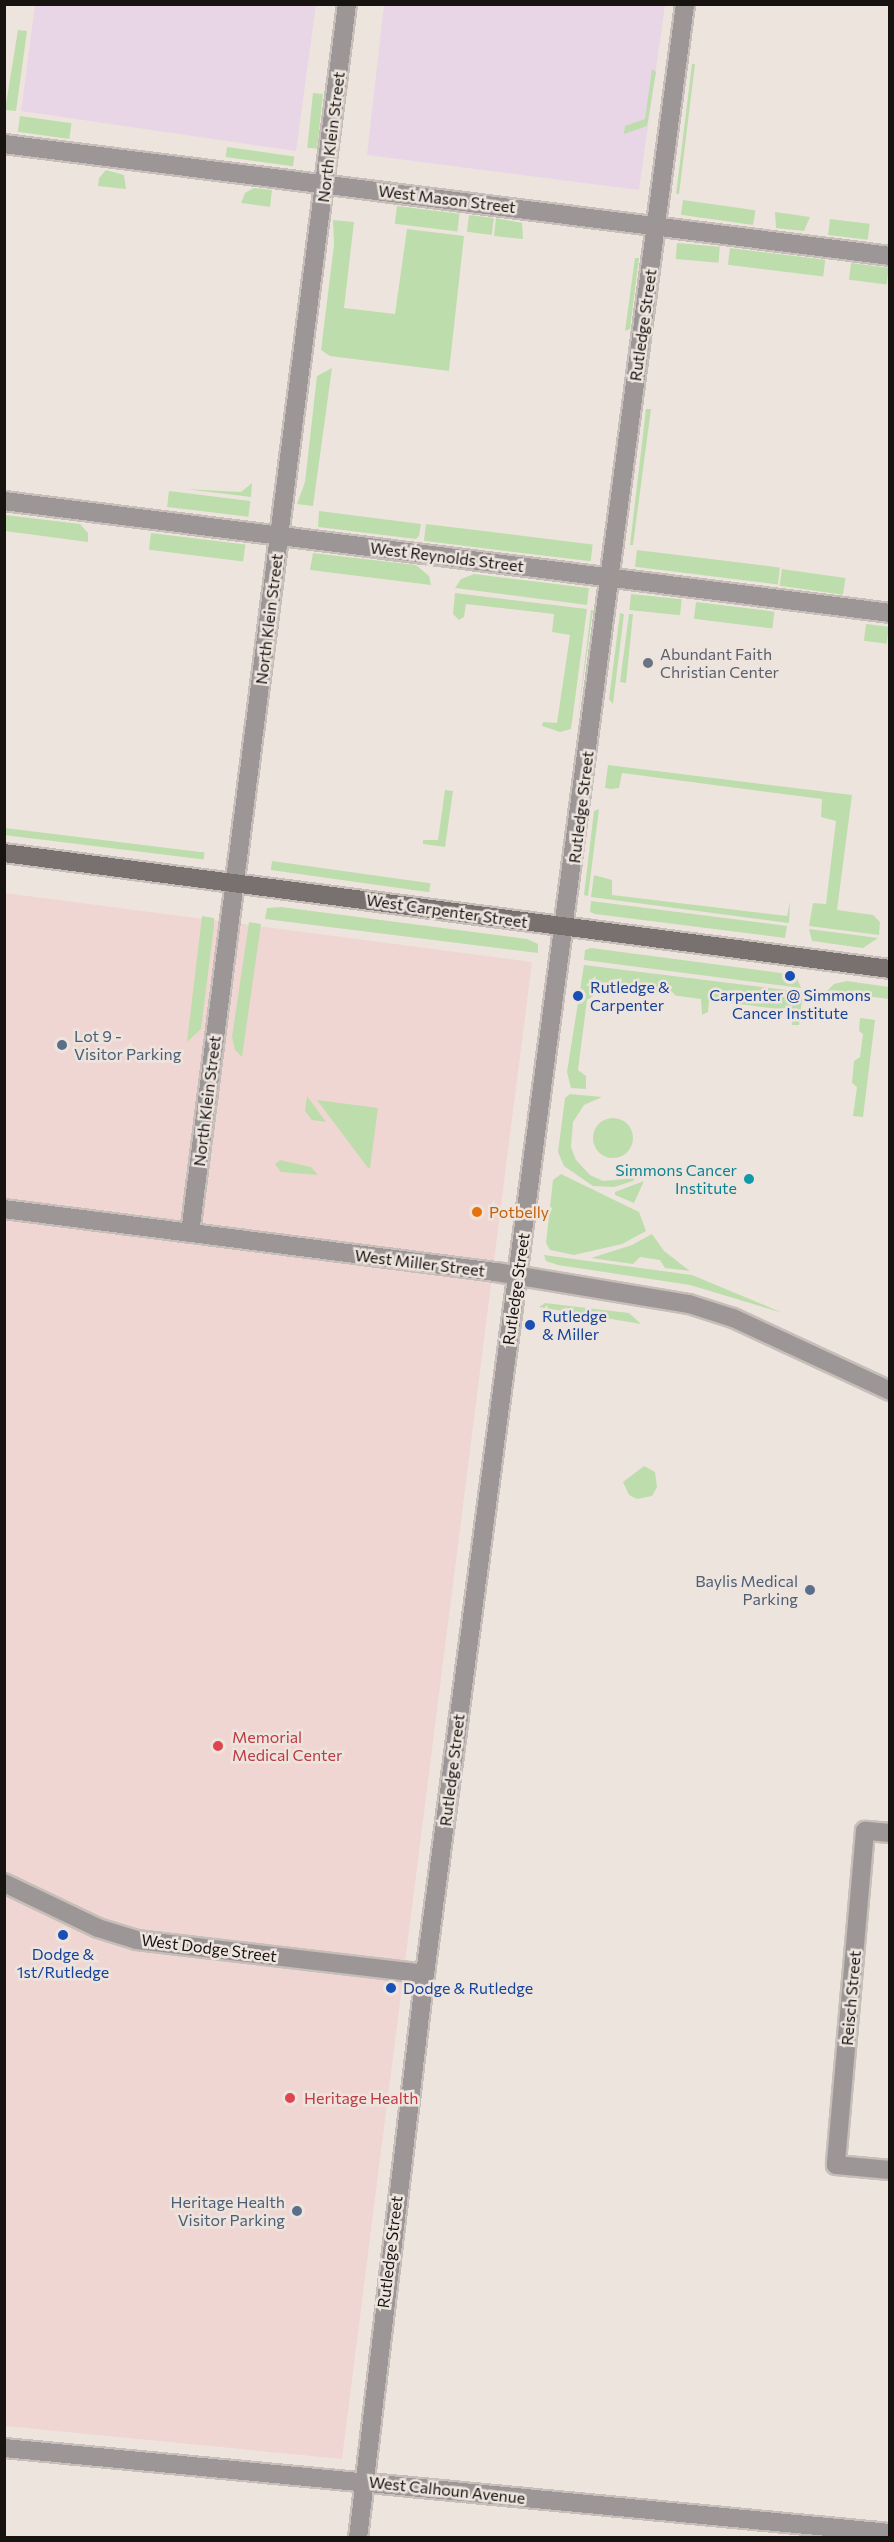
<!DOCTYPE html>
<html>
<head>
<meta charset="utf-8">
<style>
	body { margin:0 }
	#map { position:relative; width:894px; height:2542px; overflow:hidden; background:#eee4de; font-family:Commissioner,sans-serif }
	div>[style] { position:absolute }
	.commercial>* { inset:0; background:#e8d6e7 }
	.medical>* { inset:0; background:#f0d6d2 }
	.green>* { inset:0; background:#beddac; transform-origin:0 0 }
	.round { border-radius:50% }
	.roads { filter:drop-shadow(2px 0 #c7beb9) drop-shadow(-2px 0 #c7beb9) drop-shadow(0 2px #c7beb9) drop-shadow(0 -2px #c7beb9) }
	.street>* { height:18px; margin:-9px; padding:0 9px; transform-origin:9px; border-radius:9px; background:#9c9796 }
	.secondary>* { height:18px; margin:-9px; padding:0 9px; transform-origin:9px; border-radius:9px; background:#78716f }
	.dots>* { width:16px; height:16px; translate:-50% -50%; box-sizing:border-box; border:3px solid #eee4de; border-radius:50% }
	span { translate:-50% -50%; white-space:nowrap; text-align:center; line-height:1.15; -webkit-text-stroke:5px #eee4de; paint-order:stroke }
	.street-label { font-size:16px; color:#161311 }
	.worship-label { font-size:16px; color:#5b616d }
	.left { translate:0 -50%; text-align:left }
	.transit-label { font-size:16px; color:#164399 }
	.service-label { font-size:16px; color:#4e5e75 }
	.right { translate:-100% -50%; text-align:right }
	.culture-label { font-size:16px; color:#0d838f }
	.food-label { font-size:16px; color:#c56008 }
	.health-label { font-size:16px; color:#be3a42 }
	.frame { position:absolute; inset:0; border:6px solid #161311; pointer-events:none }
</style>
</head>
<body>
<div id="map">
	<div class="commercial">
		<i style="clip-path:polygon(35px 5px,316px 5px,296px 151px,21px 111px)"></i>
		<i style="clip-path:polygon(384px 5px,665px 5px,639px 190px,367px 155px)"></i>
	</div>
	<div class="medical">
		<i style="clip-path:polygon(5px 893px,532px 962px,342px 2459px,5px 2426px)"></i>
	</div>
	<div class="green">
		<i style="clip-path:polygon(18px 30px,27px 31px,16px 111px,5px 110px)"></i>
		<i style="left:695px;top:64px;width:131px;height:3px;rotate:97deg"></i>
		<i style="clip-path:polygon(652px 69px,656px 72px,647px 126px,624px 134px,625px 126px,645px 119px)"></i>
		<i style="left:313px;top:93px;width:10px;height:55px;rotate:6deg"></i>
		<i style="left:20px;top:116px;width:52px;height:16px;rotate:8deg"></i>
		<i style="left:227px;top:147px;width:68px;height:10px;rotate:8deg"></i>
		<i style="clip-path:polygon(106px 170px,124px 175px,126px 189px,98px 186px,99px 178px)"></i>
		<i style="clip-path:polygon(254px 188px,272px 190px,270px 207px,241px 203px,245px 193px)"></i>
		<i style="left:683px;top:200px;width:73px;height:15px;rotate:8deg"></i>
		<i style="left:397px;top:206px;width:63px;height:18px;rotate:7deg"></i>
		<i style="clip-path:polygon(775px 212px,810px 217px,804px 231px,776px 228px)"></i>
		<i style="left:469px;top:215px;width:25px;height:17px;rotate:7deg"></i>
		<i style="clip-path:polygon(496px 218px,522px 223px,523px 239px,494px 236px)"></i>
		<i style="left:830px;top:219px;width:40px;height:16px;rotate:7deg"></i>
		<i style="clip-path:polygon(333px 220px,354px 222px,344px 308px,395px 314px,407px 229px,464px 236px,449px 371px,330px 356px,321px 350px,334px 245px)"></i>
		<i style="left:677px;top:243px;width:43px;height:16px;rotate:5deg"></i>
		<i style="left:730px;top:248px;width:96px;height:17px;rotate:7deg"></i>
		<i style="clip-path:polygon(635px 258px,639px 258px,630px 329px,625px 331px)"></i>
		<i style="left:851px;top:263px;width:38px;height:17px;rotate:7deg"></i>
		<i style="clip-path:polygon(332px 368px,313px 506px,297px 504px,305px 482px,317px 376px)"></i>
		<i style="clip-path:polygon(646px 409px,651px 409px,633px 545px,630px 545px)"></i>
		<i style="clip-path:polygon(252px 483px,251px 497px,185px 489px,241px 492px)"></i>
		<i style="left:169px;top:491px;width:82px;height:16px;rotate:7deg"></i>
		<i style="clip-path:polygon(319px 511px,421px 524px,419px 536px,416px 539px,318px 527px)"></i>
		<i style="clip-path:polygon(5px 515px,80px 524px,88px 533px,88px 542px,5px 531px)"></i>
		<i style="left:426px;top:524px;width:168px;height:17px;rotate:7deg"></i>
		<i style="left:151px;top:533px;width:95px;height:17px;rotate:7deg"></i>
		<i style="left:637px;top:550px;width:144px;height:17px;rotate:7deg"></i>
		<i style="clip-path:polygon(313px 553px,416px 565px,429px 576px,431px 585px,310px 570px)"></i>
		<i style="left:782px;top:569px;width:64px;height:17px;rotate:8deg"></i>
		<i style="clip-path:polygon(474px 574px,589px 588px,587px 605px,455px 588px,461px 579px)"></i>
		<i style="clip-path:polygon(455px 593px,587px 609px,571px 729px,560px 732px,542px 726px,543px 722px,557px 723px,570px 635px,552px 632px,554px 614px,466px 604px,464px 617px,459px 620px,453px 614px)"></i>
		<i style="left:631px;top:594px;width:51px;height:16px;rotate:6deg"></i>
		<i style="left:696px;top:602px;width:79px;height:17px;rotate:7deg"></i>
		<i style="clip-path:polygon(591px 610px,593px 610px,577px 725px)"></i>
		<i style="clip-path:polygon(620px 613px,624px 614px,613px 704px,609px 699px)"></i>
		<i style="clip-path:polygon(629px 614px,633px 614px,626px 683px,620px 682px)"></i>
		<i style="left:866px;top:624px;width:23px;height:17px;rotate:7deg"></i>
		<i style="clip-path:polygon(608px 765px,852px 795px,837px 910px,873px 915px,880px 922px,879px 935px,809px 926px,813px 903px,826px 904px,836px 821px,821px 817px,822px 799px,622px 773px,619px 788px,611px 789px,605px 788px)"></i>
		<i style="clip-path:polygon(445px 790px,453px 791px,445px 847px,423px 844px,423px 840px,438px 840px)"></i>
		<i style="clip-path:polygon(599px 809px,588px 896px,584px 895px,594px 811px)"></i>
		<i style="left:5px;top:828px;width:201px;height:7px;rotate:7deg"></i>
		<i style="left:272px;top:861px;width:160px;height:9px;rotate:8deg"></i>
		<i style="clip-path:polygon(594px 875px,612px 880px,612px 895px,787px 916px,790px 901px,789px 923px,591px 897px)"></i>
		<i style="clip-path:polygon(591px 901px,787px 926px,785px 938px,595px 914px,590px 912px)"></i>
		<i style="clip-path:polygon(281px 907px,527px 939px,538px 944px,538px 953px,265px 919px,267px 908px)"></i>
		<i style="clip-path:polygon(202px 916px,214px 918px,214px 926px,201px 1029px,187px 1042px)"></i>
		<i style="clip-path:polygon(249px 922px,261px 924px,242px 1057px,235px 1050px,232px 1037px)"></i>
		<i style="clip-path:polygon(809px 929px,878px 938px,863px 948px,812px 941px)"></i>
		<i style="clip-path:polygon(591px 948px,788px 974px,796px 976px,801px 988px,584px 960px,585px 950px)"></i>
		<i style="clip-path:polygon(584px 965px,803px 992px,799px 1025px,792px 1025px,793px 1011px,709px 1000px,708px 1012px,702px 1015px,701px 999px,594px 985px,593px 996px,587px 1000px,578px 1070px,586px 1076px,586px 1089px,571px 1088px,567px 1072px)"></i>
		<i style="clip-path:polygon(847px 981px,889px 987px,889px 999px,827px 991px,834px 984px)"></i>
		<i style="clip-path:polygon(860px 1018px,875px 1020px,863px 1117px,853px 1116px,857px 1087px,852px 1083px,854px 1061px,860px 1057px,863px 1034px,859px 1031px)"></i>
		<i style="clip-path:polygon(570px 1094px,602px 1097px,584px 1105px,573px 1122px,571px 1147px,576px 1160px,590px 1175px,603px 1181px,635px 1178px,633px 1181px,614px 1187px,593px 1186px,564px 1166px,558px 1152px,565px 1098px)"></i>
		<i style="clip-path:polygon(307px 1096px,326px 1122px,312px 1120px,305px 1111px)"></i>
		<i style="clip-path:polygon(317px 1100px,378px 1108px,370px 1168px,368px 1168px)"></i>
		<i class="round" style="left:593px;top:1118px;width:40px;height:40px"></i>
		<i style="clip-path:polygon(280px 1160px,311px 1167px,318px 1175px,281px 1172px,275px 1164px)"></i>
		<i style="clip-path:polygon(561px 1174px,639px 1212px,646px 1231px,622px 1244px,574px 1255px,550px 1250px,546px 1243px,553px 1180px)"></i>
		<i style="clip-path:polygon(644px 1181px,634px 1203px,615px 1195px,615px 1192px)"></i>
		<i style="clip-path:polygon(652px 1234px,664px 1251px,690px 1271px,665px 1268px,660px 1260px,640px 1257px,633px 1264px,591px 1258px,632px 1245px)"></i>
		<i style="clip-path:polygon(544px 1255px,692px 1275px,783px 1313px,690px 1285px,558px 1265px,546px 1261px)"></i>
		<i style="clip-path:polygon(545px 1303px,629px 1313px,641px 1324px,539px 1307px)"></i>
		<i style="clip-path:polygon(644px 1466px,655px 1472px,657px 1487px,652px 1496px,637px 1499px,629px 1495px,623px 1482px)"></i>
	</div>
	<div class="roads">
		<div class="street">
			<i style="left:4px;top:144px;width:893px;rotate:7.2deg"></i>
			<i style="left:4px;top:501px;width:893px;rotate:7.2deg"></i>
			<i style="left:4px;top:1209px;width:496px;rotate:7.3deg"></i>
			<i style="left:496px;top:1272px;width:196px;rotate:9.4deg"></i>
			<i style="left:689px;top:1304px;width:46px;rotate:17.7deg"></i>
			<i style="left:733px;top:1318px;width:173px;rotate:24.9deg"></i>
			<i style="left:190px;top:1233px;width:1239px;rotate:-82.72deg"></i>
			<i style="left:890px;top:1833px;width:25px;rotate:-175deg"></i>
			<i style="left:865px;top:1831px;width:335px;rotate:95deg"></i>
			<i style="left:836px;top:2165px;width:54px;rotate:5.3deg"></i>
			<i style="left:4px;top:1883px;width:104px;rotate:25.6deg"></i>
			<i style="left:98px;top:1928px;width:41px;rotate:17.1deg"></i>
			<i style="left:137px;top:1940px;width:290px;rotate:6.7deg"></i>
			<i style="left:4px;top:2448px;width:890px;rotate:5.48deg"></i>
			<i style="left:358px;top:2538px;width:568px;rotate:-83.23deg"></i>
			<i style="left:425px;top:1974px;width:1987px;rotate:-82.48deg"></i>
		</div>
		<div class="secondary">
			<i style="left:4px;top:853px;width:894px;rotate:7.46deg"></i>
		</div>
	</div>
	<div class="dots">
		<i style="left:648px;top:663px;background:#6b7280"></i>
		<i style="left:790px;top:976px;background:#1a4fb4"></i>
		<i style="left:578px;top:996px;background:#1a4fb4"></i>
		<i style="left:62px;top:1045px;background:#5c6f8a"></i>
		<i style="left:749px;top:1179px;background:#0f9aa8"></i>
		<i style="left:477px;top:1212px;background:#e8710a"></i>
		<i style="left:530px;top:1325px;background:#1a4fb4"></i>
		<i style="left:810px;top:1590px;background:#5c6f8a"></i>
		<i style="left:218px;top:1746px;background:#e0444e"></i>
		<i style="left:63px;top:1935px;background:#1a4fb4"></i>
		<i style="left:391px;top:1988px;background:#1a4fb4"></i>
		<i style="left:290px;top:2098px;background:#e0444e"></i>
		<i style="left:297px;top:2211px;background:#5c6f8a"></i>
	</div>
	<div class="street-label">
		<span style="left:331px;top:137px;rotate:-83deg">North Klein Street</span>
		<span style="left:447px;top:199px;rotate:7deg">West Mason Street</span>
		<span style="left:643px;top:325px;rotate:-82deg">Rutledge Street</span>
		<span style="left:447px;top:557px;rotate:7deg">West Reynolds Street</span>
		<span style="left:269px;top:619px;rotate:-83deg">North Klein Street</span>
		<span style="left:581px;top:807px;rotate:-83deg">Rutledge Street</span>
		<span style="left:447px;top:911px;rotate:8deg">West Carpenter Street</span>
		<span style="left:207px;top:1101px;rotate:-83deg">North Klein Street</span>
		<span style="left:420px;top:1263px;rotate:7deg">West Miller Street</span>
		<span style="left:516px;top:1289px;rotate:-82deg">Rutledge Street</span>
		<span style="left:452px;top:1770px;rotate:-83deg">Rutledge Street</span>
		<span style="left:209px;top:1948px;rotate:7deg">West Dodge Street</span>
		<span style="left:851px;top:1998px;rotate:-85deg">Reisch Street</span>
		<span style="left:390px;top:2252px;rotate:-83deg">Rutledge Street</span>
		<span style="left:447px;top:2490px;rotate:6deg">West Calhoun Avenue</span>
	</div>
	<div class="worship-label">
		<span class="left" style="left:660px;top:663px">Abundant Faith<br>Christian Center</span>
	</div>
	<div class="transit-label">
		<span class="left" style="left:590px;top:996px">Rutledge &amp;<br>Carpenter</span>
		<span style="left:790px;top:1004px">Carpenter @ Simmons<br>Cancer Institute</span>
		<span class="left" style="left:542px;top:1325px">Rutledge<br>&amp; Miller</span>
		<span style="left:63px;top:1963px">Dodge &amp;<br>1st/Rutledge</span>
		<span class="left" style="left:403px;top:1988px">Dodge &amp; Rutledge</span>
	</div>
	<div class="service-label">
		<span class="left" style="left:74px;top:1045px">Lot 9 -<br>Visitor Parking</span>
		<span class="right" style="left:798px;top:1590px">Baylis Medical<br>Parking</span>
		<span class="right" style="left:285px;top:2211px">Heritage Health<br>Visitor Parking</span>
	</div>
	<div class="culture-label">
		<span class="right" style="left:737px;top:1179px">Simmons Cancer<br>Institute</span>
	</div>
	<div class="food-label">
		<span class="left" style="left:489px;top:1212px">Potbelly</span>
	</div>
	<div class="health-label">
		<span class="left" style="left:232px;top:1746px">Memorial<br>Medical Center</span>
		<span class="left" style="left:304px;top:2098px">Heritage Health</span>
	</div>
	<div class="frame"></div>
</div>
</body>
</html>
